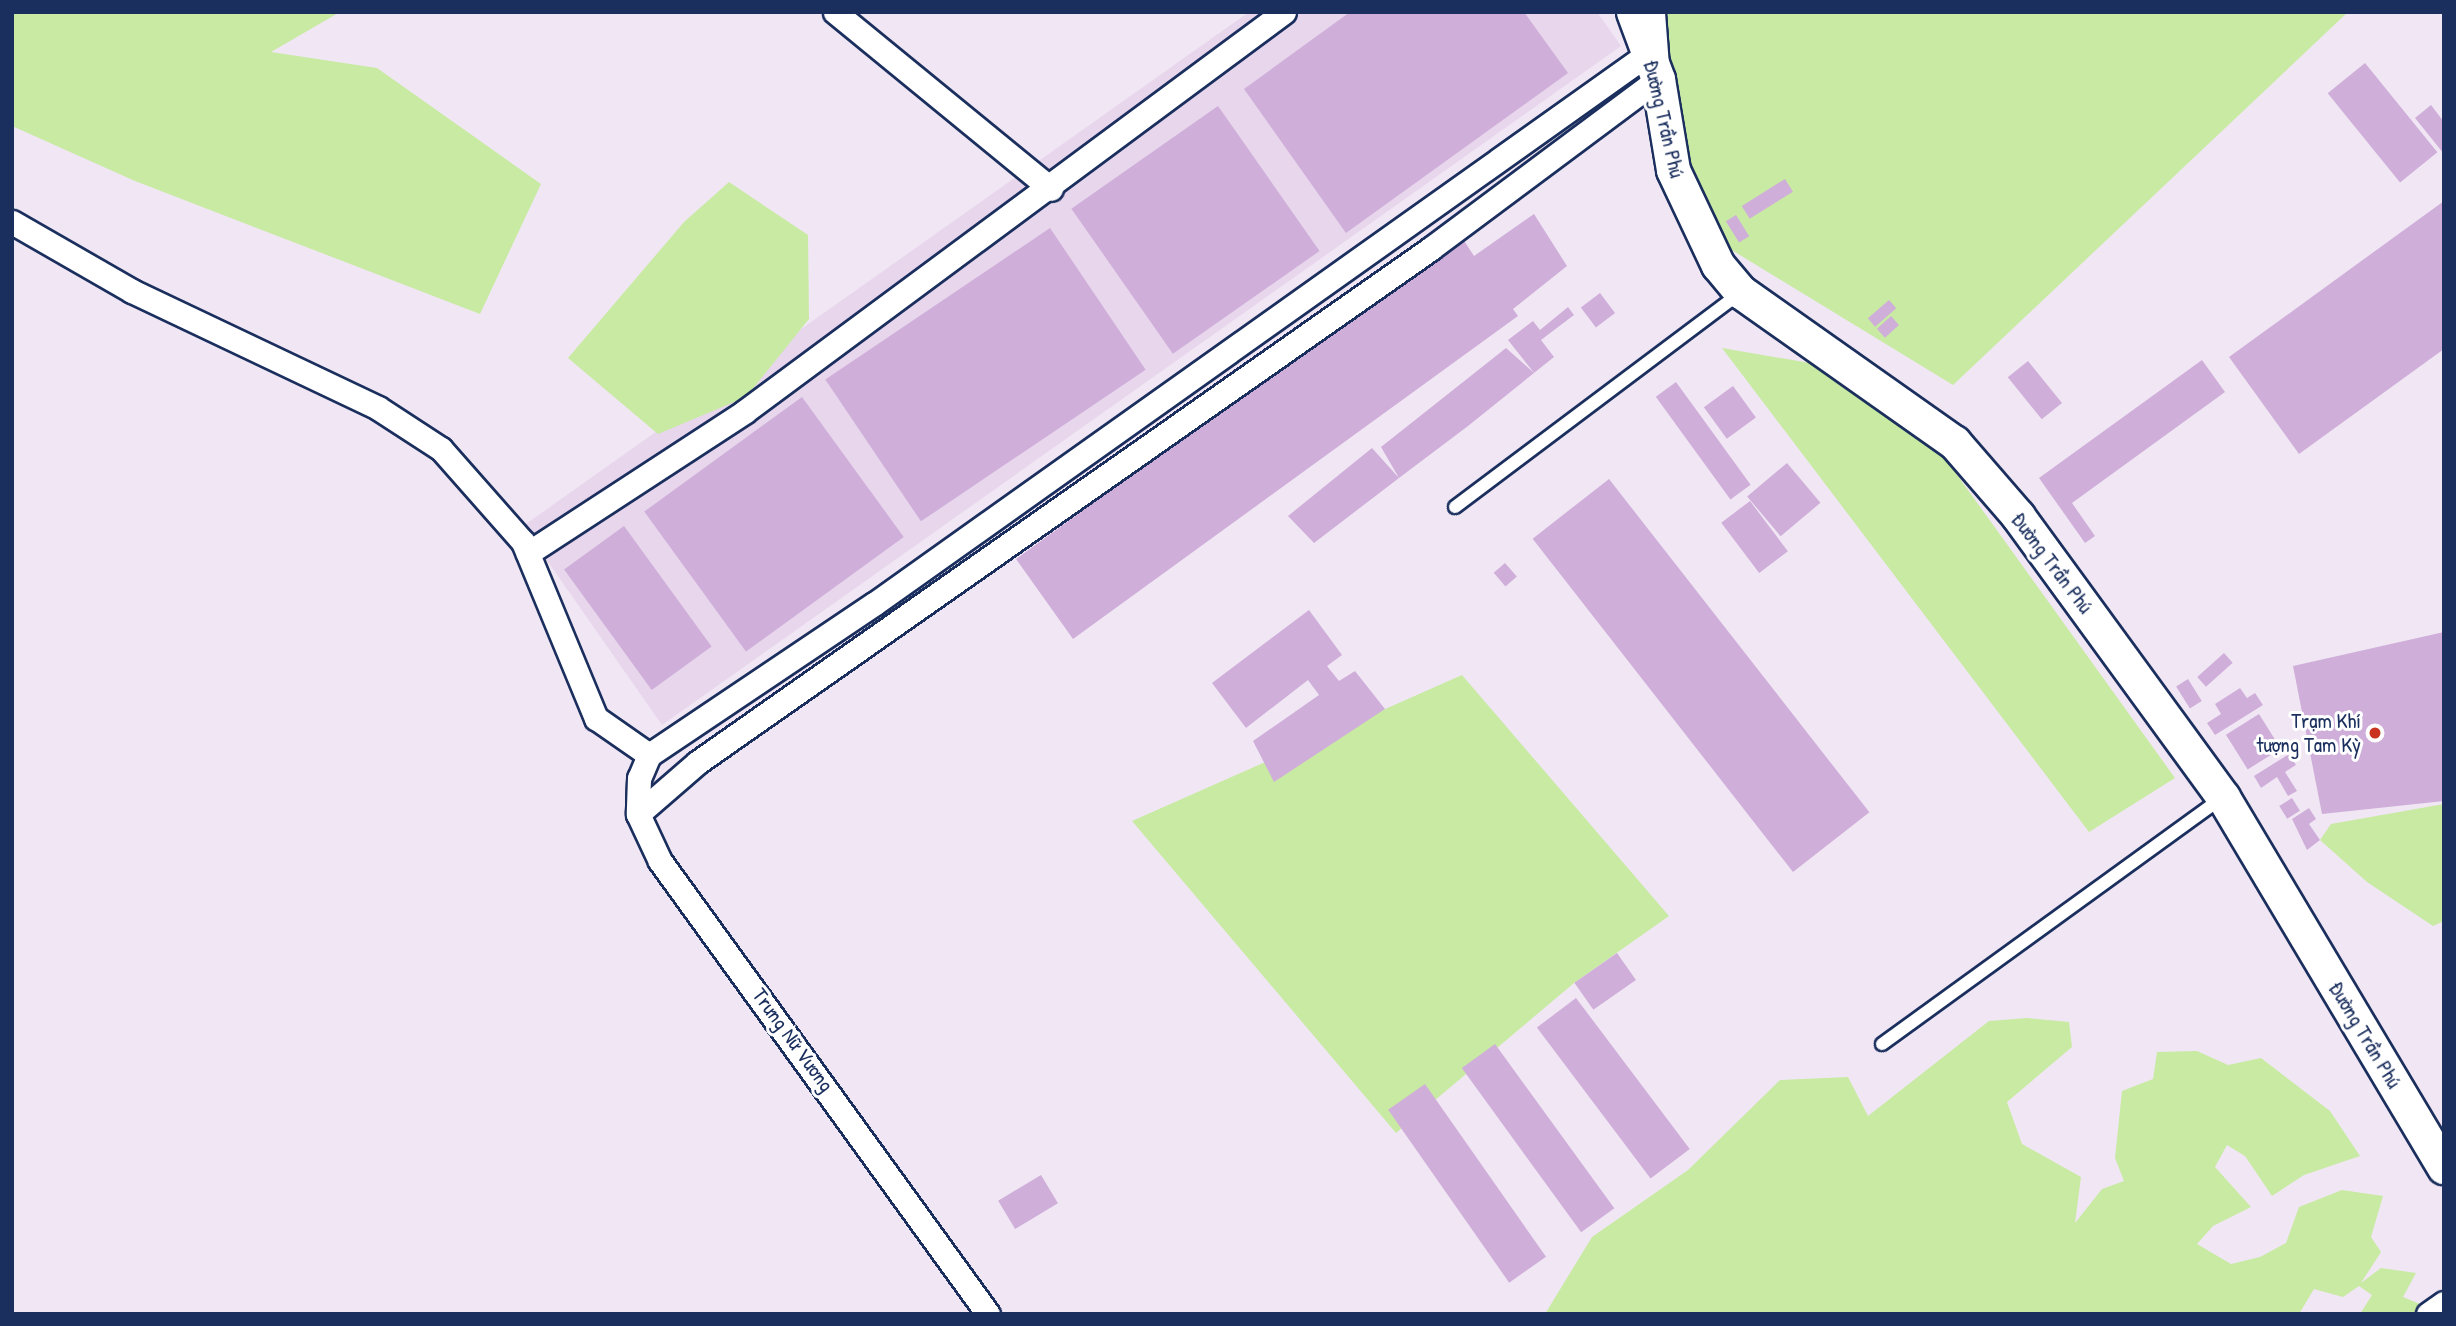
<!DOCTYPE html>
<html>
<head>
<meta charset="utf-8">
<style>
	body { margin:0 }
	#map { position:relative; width:2456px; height:1326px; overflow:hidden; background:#f1e7f4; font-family:"Patrick Hand",sans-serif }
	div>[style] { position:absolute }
	.built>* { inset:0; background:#e7d6ec }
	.green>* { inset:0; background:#c8eaa3 }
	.building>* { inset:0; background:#cfaeda; transform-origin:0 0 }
	.roads { filter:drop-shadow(2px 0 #1b2f5e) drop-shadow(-2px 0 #1b2f5e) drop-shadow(0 2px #1b2f5e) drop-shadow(0 -2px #1b2f5e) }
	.service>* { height:12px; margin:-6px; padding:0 6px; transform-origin:6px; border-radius:6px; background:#fff }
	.minor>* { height:23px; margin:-11.5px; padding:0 11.5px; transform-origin:11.5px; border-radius:11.5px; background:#fff }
	.secondary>* { height:33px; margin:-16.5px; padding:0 16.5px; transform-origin:16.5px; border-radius:16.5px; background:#fff }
	.dots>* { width:19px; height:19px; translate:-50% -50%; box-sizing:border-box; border:4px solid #fff; border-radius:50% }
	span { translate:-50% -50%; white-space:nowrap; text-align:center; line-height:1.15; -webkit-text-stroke:6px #fff; paint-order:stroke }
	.street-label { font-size:21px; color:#1b2f5e }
	.poi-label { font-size:21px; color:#1b2f5e }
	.right { translate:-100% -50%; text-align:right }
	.frame { position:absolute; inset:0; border:14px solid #1b2f5e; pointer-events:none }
</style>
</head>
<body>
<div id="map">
	<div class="built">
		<i style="clip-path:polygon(1249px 12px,1597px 12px,1621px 46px,662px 725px,523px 526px)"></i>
	</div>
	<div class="green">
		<i style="clip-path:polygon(12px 12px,340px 12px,271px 52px,377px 68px,541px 184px,480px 314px,135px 181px,12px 126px)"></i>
		<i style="clip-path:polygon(1664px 12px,2348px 12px,1953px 385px,1694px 227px)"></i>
		<i style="clip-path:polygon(729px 182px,808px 235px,809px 319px,746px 397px,658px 434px,568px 358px,684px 222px)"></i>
		<i style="clip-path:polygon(1722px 348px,1886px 376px,2175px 778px,2089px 832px)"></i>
		<i style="clip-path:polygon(1462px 675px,1669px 916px,1574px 983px,1396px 1133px,1132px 821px)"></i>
		<i style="clip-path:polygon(2444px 804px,2444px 921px,2433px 926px,2367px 882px,2320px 840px,2331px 824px)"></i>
		<i style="clip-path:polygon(2027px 1018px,2069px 1022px,2072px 1047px,2007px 1102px,2022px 1144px,2081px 1177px,2075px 1223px,2102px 1189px,2124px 1181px,2115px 1158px,2122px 1091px,2153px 1079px,2157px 1052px,2197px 1051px,2228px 1065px,2261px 1058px,2330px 1111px,2360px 1156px,2304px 1175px,2272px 1196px,2245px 1156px,2227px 1145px,2215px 1167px,2251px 1207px,2213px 1226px,2197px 1244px,2231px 1264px,2260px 1257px,2286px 1243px,2299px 1207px,2342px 1190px,2383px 1196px,2371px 1237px,2381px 1252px,2361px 1283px,2381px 1268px,2416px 1273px,2403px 1297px,2444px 1314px,2360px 1314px,2372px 1295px,2359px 1286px,2343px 1297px,2314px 1289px,2299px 1314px,1545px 1314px,1592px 1237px,1688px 1170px,1780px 1080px,1848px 1077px,1868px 1116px,1989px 1021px)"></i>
	</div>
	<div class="building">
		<i style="clip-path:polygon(1350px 12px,1524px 12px,1568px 73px,1346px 233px,1244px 89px)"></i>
		<i style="left:2365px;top:63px;width:115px;height:48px;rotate:51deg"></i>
		<i style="clip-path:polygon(2431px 105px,2444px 122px,2444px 154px,2415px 118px)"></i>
		<i style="left:1218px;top:106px;width:177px;height:179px;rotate:55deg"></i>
		<i style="left:1785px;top:179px;width:15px;height:51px;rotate:58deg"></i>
		<i style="clip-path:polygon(2444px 201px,2444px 349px,2299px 454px,2229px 357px)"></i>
		<i style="clip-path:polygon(1534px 214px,1567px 266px,1513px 309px,1518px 316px,1073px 639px,1016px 559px,1461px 236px,1474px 256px)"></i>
		<i style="left:1736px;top:215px;width:25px;height:12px;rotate:58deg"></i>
		<i style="left:1050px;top:228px;width:171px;height:271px;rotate:56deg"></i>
		<i style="left:1600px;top:293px;width:25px;height:24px;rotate:53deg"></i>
		<i style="left:1889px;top:300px;width:11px;height:28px;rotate:49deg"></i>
		<i style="clip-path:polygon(1568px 307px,1574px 315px,1541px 340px,1554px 357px,1468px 426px,1399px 478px,1314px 543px,1288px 516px,1372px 448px,1399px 478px,1381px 447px,1506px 348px,1534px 373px,1508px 340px,1533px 321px,1540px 330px)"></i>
		<i style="left:1891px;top:316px;width:12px;height:19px;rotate:48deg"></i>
		<i style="clip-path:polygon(2202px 360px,2225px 392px,2072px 503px,2095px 536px,2085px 543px,2039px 478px)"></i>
		<i style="left:2028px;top:361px;width:54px;height:26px;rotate:51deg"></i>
		<i style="left:1676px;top:382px;width:127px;height:25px;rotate:54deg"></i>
		<i style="left:1733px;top:386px;width:39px;height:36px;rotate:54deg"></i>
		<i style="left:802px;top:397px;width:173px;height:195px;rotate:54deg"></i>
		<i style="left:1787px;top:463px;width:52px;height:52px;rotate:50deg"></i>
		<i style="left:1609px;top:479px;width:423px;height:97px;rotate:52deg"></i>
		<i style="left:1750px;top:501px;width:63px;height:36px;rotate:53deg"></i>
		<i style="left:624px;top:526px;width:149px;height:74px;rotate:54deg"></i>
		<i style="left:1505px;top:563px;width:18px;height:15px;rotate:49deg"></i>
		<i style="clip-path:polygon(1309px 610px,1342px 655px,1327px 666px,1339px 681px,1355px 671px,1385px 709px,1274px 782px,1253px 741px,1319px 695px,1308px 680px,1246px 728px,1212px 683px)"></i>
		<i style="clip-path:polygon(2444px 632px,2444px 801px,2322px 814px,2293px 666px)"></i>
		<i style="left:2224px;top:653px;width:13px;height:36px;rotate:48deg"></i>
		<i style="left:2188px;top:679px;width:26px;height:14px;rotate:58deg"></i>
		<i style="clip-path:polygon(2240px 688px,2247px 698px,2255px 693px,2263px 705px,2215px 735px,2207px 723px,2221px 714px,2215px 704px)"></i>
		<i style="left:2259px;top:714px;width:41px;height:39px;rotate:58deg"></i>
		<i style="clip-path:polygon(2289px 754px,2296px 765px,2285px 772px,2297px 791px,2288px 796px,2277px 777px,2261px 788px,2254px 776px)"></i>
		<i style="left:2292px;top:798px;width:15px;height:15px;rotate:58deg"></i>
		<i style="clip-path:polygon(2309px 808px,2316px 819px,2309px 824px,2320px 840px,2307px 850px,2292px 819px)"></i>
		<i style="left:1617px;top:953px;width:33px;height:52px;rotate:55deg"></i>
		<i style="left:1576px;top:998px;width:189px;height:49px;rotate:53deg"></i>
		<i style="left:1495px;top:1044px;width:203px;height:41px;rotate:54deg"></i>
		<i style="left:1425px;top:1084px;width:211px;height:45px;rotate:55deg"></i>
		<i style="left:1041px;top:1175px;width:33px;height:50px;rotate:59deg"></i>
	</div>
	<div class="roads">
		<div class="service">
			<i style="left:1455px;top:507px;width:358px;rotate:-36.9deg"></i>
			<i style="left:1882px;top:1044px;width:420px;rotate:-35.9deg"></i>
		</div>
		<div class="minor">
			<i style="left:835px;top:12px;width:279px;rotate:39.3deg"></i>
			<i style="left:12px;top:222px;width:138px;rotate:29.9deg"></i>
			<i style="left:132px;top:291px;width:272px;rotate:25.4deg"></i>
			<i style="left:378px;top:408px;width:75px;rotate:33.1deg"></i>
			<i style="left:441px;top:449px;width:124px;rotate:48.6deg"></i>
			<i style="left:523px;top:542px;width:191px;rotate:67.5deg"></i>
			<i style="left:596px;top:718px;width:65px;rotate:34.9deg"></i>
			<i style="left:528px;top:553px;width:258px;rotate:-33.1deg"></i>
			<i style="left:744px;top:412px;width:672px;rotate:-36.53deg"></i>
			<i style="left:649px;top:755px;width:271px;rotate:-33.9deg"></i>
			<i style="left:874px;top:604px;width:951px;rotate:-35.41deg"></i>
			<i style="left:649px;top:755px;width:25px;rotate:113deg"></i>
			<i style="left:639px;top:778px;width:36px;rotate:92deg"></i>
			<i style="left:638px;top:814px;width:52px;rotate:64.9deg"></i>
			<i style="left:660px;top:861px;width:559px;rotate:54.09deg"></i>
			<i style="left:638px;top:814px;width:79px;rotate:-40.9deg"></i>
			<i style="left:698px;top:762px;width:894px;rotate:-35.02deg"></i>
			<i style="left:1430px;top:249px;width:284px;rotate:-36.7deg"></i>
			<i style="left:1658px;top:79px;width:67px;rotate:-94.3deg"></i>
			<i style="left:2428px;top:1314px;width:19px;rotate:-35deg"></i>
		</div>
		<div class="secondary">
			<i style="left:1633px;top:12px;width:72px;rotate:69.5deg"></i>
			<i style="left:1658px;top:79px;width:92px;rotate:80.6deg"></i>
			<i style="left:1673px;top:170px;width:105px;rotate:64.7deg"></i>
			<i style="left:1718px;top:265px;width:35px;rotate:50deg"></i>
			<i style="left:1741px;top:292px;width:261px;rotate:35.2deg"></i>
			<i style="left:1954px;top:442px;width:98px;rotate:49.1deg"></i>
			<i style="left:2018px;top:516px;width:348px;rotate:53.9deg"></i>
			<i style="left:2223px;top:797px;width:431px;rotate:59.2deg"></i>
		</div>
	</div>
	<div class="dots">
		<i style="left:2375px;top:733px;background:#c8321e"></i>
	</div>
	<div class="street-label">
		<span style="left:1664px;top:119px;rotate:77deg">Đường Trần Phú</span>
		<span style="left:2052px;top:563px;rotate:53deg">Đường Trần Phú</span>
		<span style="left:2365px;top:1035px;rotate:59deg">Đường Trần Phú</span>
		<span style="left:793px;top:1040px;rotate:54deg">Trưng Nữ Vương</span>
	</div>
	<div class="poi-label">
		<span class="right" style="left:2361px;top:733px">Trạm Khí<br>tượng Tam Kỳ</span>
	</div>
	<div class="frame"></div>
</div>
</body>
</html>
